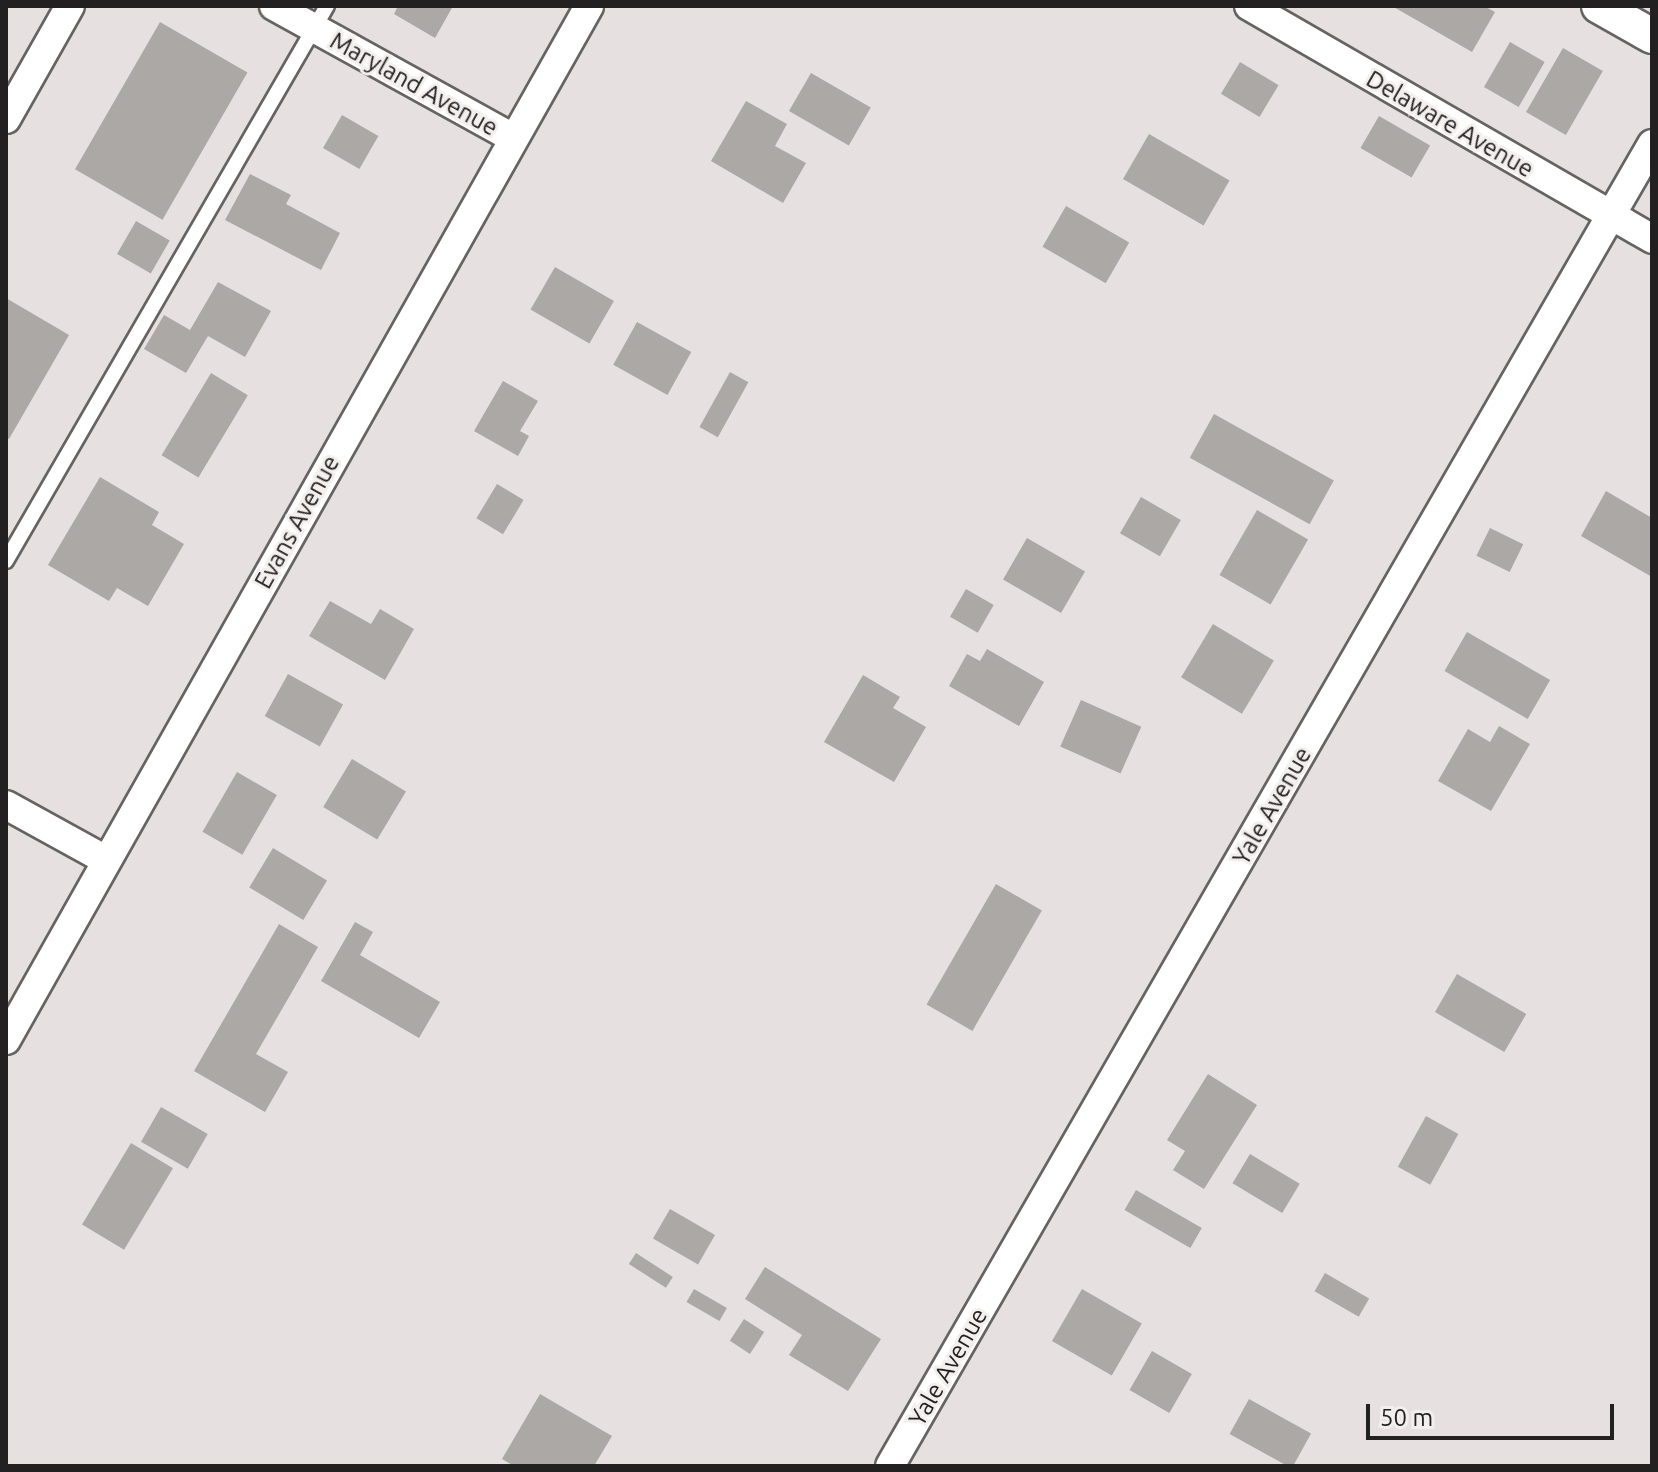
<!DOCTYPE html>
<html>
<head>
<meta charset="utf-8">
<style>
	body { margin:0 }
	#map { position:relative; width:1658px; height:1472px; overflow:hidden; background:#e6e1e0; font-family:Ubuntu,sans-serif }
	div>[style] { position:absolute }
	.building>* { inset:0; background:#aba8a5; transform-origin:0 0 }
	.roads { filter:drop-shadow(2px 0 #676362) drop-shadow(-2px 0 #676362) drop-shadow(0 2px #676362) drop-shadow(0 -2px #676362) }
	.service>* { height:14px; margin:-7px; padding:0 7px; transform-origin:7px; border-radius:7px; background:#fff }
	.minor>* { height:28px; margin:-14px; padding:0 14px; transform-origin:14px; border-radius:14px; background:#fff }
	.tertiary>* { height:34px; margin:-17px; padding:0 17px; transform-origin:17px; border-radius:17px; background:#fff }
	span { translate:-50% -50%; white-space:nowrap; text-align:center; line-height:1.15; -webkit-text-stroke:6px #f3efed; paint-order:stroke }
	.street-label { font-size:24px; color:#222020 }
	.frame { position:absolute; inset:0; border:8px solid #222020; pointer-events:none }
	.scale { position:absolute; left:1366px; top:1404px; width:248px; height:36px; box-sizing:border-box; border:4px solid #222020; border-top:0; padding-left:10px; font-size:24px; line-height:28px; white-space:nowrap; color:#222020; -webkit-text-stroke:6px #f3efed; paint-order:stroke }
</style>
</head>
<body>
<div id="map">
	<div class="building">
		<i style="clip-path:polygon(398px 6px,453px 6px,435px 38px,394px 14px)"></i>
		<i style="clip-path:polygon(1392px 6px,1484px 6px,1495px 12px,1472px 52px)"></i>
		<i style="left:160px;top:22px;width:101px;height:170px;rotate:30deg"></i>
		<i style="left:1510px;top:42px;width:40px;height:52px;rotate:30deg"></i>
		<i style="left:1563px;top:48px;width:46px;height:74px;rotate:30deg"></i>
		<i style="left:1240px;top:62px;width:45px;height:37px;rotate:31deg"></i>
		<i style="left:811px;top:73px;width:69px;height:44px;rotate:30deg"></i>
		<i style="clip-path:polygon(746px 101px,787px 124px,775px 146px,806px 163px,783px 203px,711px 161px)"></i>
		<i style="left:342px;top:115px;width:42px;height:38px;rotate:30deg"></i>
		<i style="left:1379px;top:116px;width:59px;height:37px;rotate:30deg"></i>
		<i style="left:1149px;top:134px;width:93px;height:52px;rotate:30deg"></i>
		<i style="clip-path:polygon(250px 174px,291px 195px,286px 204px,340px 233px,321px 270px,225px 220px)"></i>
		<i style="left:1066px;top:206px;width:73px;height:47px;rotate:30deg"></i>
		<i style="left:136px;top:221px;width:39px;height:38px;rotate:30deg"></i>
		<i style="left:555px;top:267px;width:68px;height:49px;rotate:30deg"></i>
		<i style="clip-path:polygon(218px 282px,271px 311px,245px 357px,208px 336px,186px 373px,144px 349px,164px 315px,190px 330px)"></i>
		<i style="clip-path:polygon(6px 298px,69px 335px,9px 439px,6px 437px)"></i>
		<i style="left:637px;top:322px;width:62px;height:49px;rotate:29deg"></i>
		<i style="left:730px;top:372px;width:21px;height:63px;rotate:29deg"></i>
		<i style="left:211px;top:373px;width:43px;height:96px;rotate:31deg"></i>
		<i style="clip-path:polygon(503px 381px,538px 401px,520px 431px,529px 436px,518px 456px,474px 431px)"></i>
		<i style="left:1214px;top:414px;width:137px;height:50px;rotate:29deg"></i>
		<i style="clip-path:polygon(100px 477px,159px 512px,152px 525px,184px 544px,148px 606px,117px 588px,109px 601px,48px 565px)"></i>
		<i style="left:497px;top:484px;width:31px;height:40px;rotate:31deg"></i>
		<i style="clip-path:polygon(1606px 491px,1652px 518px,1652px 577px,1581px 536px)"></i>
		<i style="left:1141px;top:497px;width:46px;height:42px;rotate:30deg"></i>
		<i style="left:1257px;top:510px;width:59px;height:75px;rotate:30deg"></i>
		<i style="left:1490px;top:528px;width:37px;height:31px;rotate:26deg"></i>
		<i style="left:1027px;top:538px;width:67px;height:48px;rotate:30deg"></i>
		<i style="left:966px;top:589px;width:32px;height:32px;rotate:30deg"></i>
		<i style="clip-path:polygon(330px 601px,371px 624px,380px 609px,414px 629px,385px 680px,309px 636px)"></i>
		<i style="left:1213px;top:624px;width:71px;height:62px;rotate:31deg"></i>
		<i style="left:1467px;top:632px;width:96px;height:45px;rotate:30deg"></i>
		<i style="clip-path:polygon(987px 649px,1044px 682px,1019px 726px,949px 686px,967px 654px,980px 661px)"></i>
		<i style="left:288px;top:674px;width:63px;height:48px;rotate:29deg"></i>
		<i style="clip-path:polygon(863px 675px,900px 697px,893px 708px,926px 727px,894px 782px,824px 742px)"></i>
		<i style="left:1081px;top:700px;width:66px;height:51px;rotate:24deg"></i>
		<i style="clip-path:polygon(1499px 726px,1530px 744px,1491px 811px,1438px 781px,1468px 729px,1490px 742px)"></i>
		<i style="left:352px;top:759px;width:63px;height:56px;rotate:31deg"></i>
		<i style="left:237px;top:772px;width:46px;height:69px;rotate:30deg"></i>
		<i style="left:273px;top:848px;width:63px;height:46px;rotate:31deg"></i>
		<i style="left:996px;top:884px;width:53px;height:139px;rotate:30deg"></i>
		<i style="clip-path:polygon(355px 922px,373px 932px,360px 955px,440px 1002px,419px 1038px,321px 981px)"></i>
		<i style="clip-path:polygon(279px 924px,318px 947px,256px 1054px,288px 1072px,265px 1112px,194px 1071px)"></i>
		<i style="left:1457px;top:974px;width:80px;height:44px;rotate:30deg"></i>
		<i style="clip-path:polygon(1208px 1074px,1257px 1105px,1204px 1189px,1173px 1170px,1185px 1151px,1167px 1140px)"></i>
		<i style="left:161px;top:1107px;width:54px;height:40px;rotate:30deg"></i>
		<i style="left:1426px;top:1116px;width:37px;height:58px;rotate:29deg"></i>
		<i style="left:131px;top:1143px;width:49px;height:95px;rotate:31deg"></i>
		<i style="left:1250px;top:1154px;width:58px;height:34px;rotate:31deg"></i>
		<i style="left:1136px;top:1190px;width:76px;height:23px;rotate:30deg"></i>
		<i style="left:670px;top:1209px;width:52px;height:34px;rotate:30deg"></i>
		<i style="left:636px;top:1253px;width:44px;height:13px;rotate:33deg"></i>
		<i style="clip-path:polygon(765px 1267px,881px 1339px,848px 1391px,789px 1355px,802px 1335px,745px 1299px)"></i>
		<i style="left:1325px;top:1273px;width:51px;height:21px;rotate:30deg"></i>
		<i style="left:694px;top:1289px;width:38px;height:15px;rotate:30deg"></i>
		<i style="left:1082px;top:1289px;width:69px;height:60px;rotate:30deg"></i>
		<i style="left:744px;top:1319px;width:24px;height:26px;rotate:33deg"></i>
		<i style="left:1152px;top:1351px;width:46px;height:45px;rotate:30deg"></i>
		<i style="clip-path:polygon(540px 1394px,612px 1436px,594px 1466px,514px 1466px,502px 1459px)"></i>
		<i style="left:1249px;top:1399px;width:71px;height:40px;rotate:29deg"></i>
	</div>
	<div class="roads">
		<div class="service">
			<i style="left:6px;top:561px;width:641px;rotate:-59.96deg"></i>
		</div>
		<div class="minor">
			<i style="left:274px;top:6px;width:273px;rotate:28.9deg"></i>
			<i style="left:1249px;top:6px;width:466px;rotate:30deg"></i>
			<i style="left:6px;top:119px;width:130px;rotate:-60.5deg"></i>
			<i style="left:6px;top:805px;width:114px;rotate:28.8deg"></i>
			<i style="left:6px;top:1040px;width:1187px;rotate:-60.58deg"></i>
			<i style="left:890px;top:1466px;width:1526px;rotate:-60.04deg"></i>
		</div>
		<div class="tertiary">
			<i style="left:1599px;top:6px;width:61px;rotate:29.5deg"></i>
		</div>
	</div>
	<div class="street-label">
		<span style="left:414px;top:84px;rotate:29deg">Maryland Avenue</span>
		<span style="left:1450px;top:124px;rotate:30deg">Delaware Avenue</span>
		<span style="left:297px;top:522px;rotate:-61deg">Evans Avenue</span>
		<span style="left:1272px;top:806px;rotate:-60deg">Yale Avenue</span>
		<span style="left:948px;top:1367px;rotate:-60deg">Yale Avenue</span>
	</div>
	<div class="frame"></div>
	<div class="scale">50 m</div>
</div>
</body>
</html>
